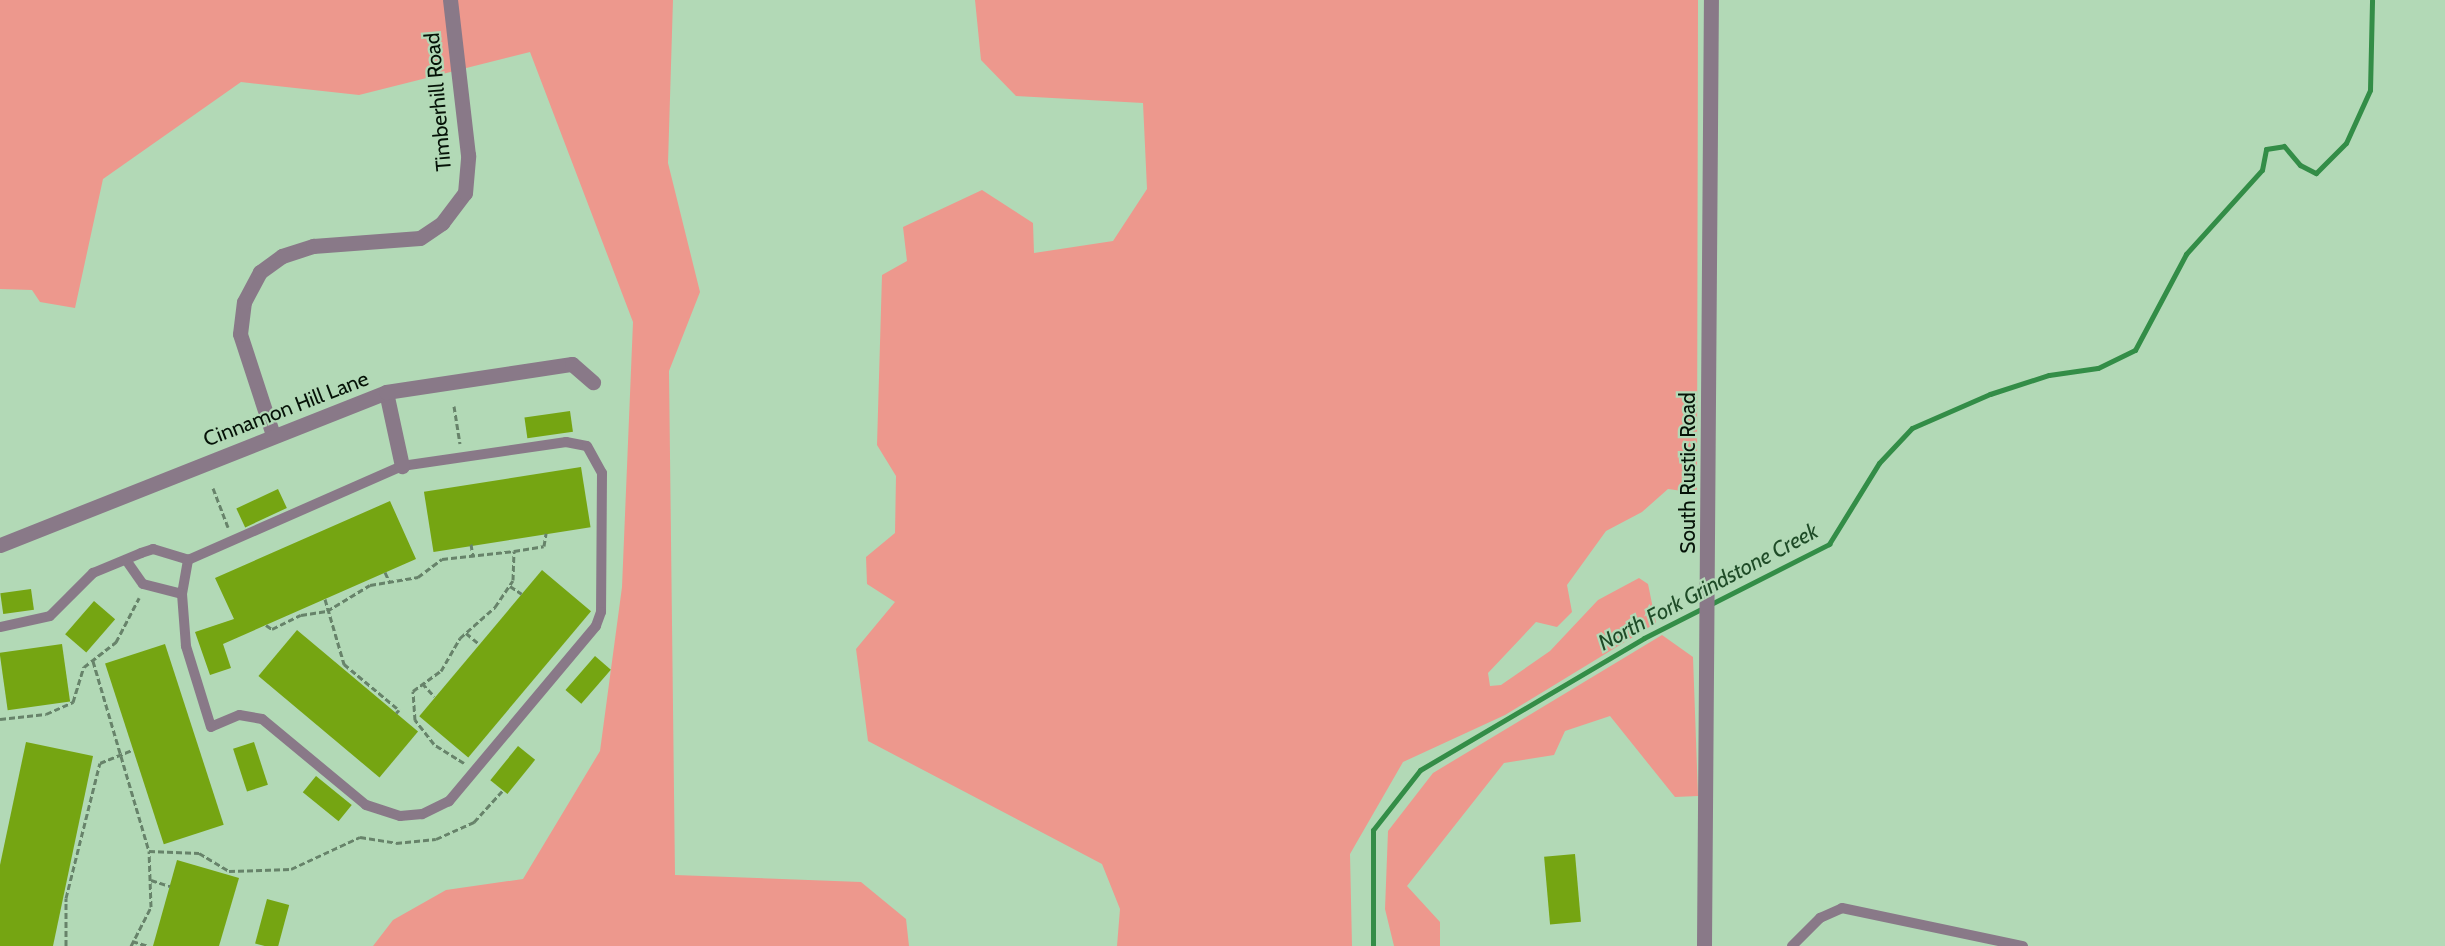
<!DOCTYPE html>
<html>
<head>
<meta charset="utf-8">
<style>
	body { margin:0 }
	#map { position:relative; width:2445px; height:946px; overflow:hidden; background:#b2d9b6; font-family:Cabin,sans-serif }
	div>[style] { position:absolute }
	.green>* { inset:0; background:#ed988d }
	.stream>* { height:5px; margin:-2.5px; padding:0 2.5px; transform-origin:2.5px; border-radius:2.5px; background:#338d47 }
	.building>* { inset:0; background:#75a512; transform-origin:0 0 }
	.path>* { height:3px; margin-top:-1.5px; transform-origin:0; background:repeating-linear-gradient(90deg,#67836a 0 6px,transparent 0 9px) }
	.lane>* { height:10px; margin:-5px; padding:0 5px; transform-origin:5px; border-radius:5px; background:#897988 }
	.street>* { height:15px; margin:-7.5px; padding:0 7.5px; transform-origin:7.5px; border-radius:7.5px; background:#897988 }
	span { translate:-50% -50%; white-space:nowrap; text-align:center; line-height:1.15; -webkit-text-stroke:4.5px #b2d9b6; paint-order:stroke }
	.street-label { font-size:21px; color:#051207 }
	.water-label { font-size:22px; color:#1e4b27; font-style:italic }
</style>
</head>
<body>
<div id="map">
	<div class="green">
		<i style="clip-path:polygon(0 0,673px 0,668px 163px,700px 292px,669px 371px,675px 875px,861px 882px,906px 919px,909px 946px,373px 946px,393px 920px,446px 890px,523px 879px,600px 751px,622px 587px,633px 322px,530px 52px,359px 95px,241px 82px,103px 179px,75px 308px,40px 302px,32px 290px,0 289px)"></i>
		<i style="clip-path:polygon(975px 0,1698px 0,1697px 493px,1668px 489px,1642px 512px,1606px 531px,1567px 585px,1572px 612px,1557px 627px,1536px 622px,1488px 673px,1490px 686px,1501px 685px,1550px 651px,1598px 600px,1639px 578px,1648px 584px,1656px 623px,1505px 715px,1403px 762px,1350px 854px,1352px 946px,1117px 946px,1120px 909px,1102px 864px,868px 741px,856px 649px,895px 602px,867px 584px,866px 557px,895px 533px,896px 476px,877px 445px,882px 275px,907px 261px,903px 227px,982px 190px,1033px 223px,1034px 253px,1113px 241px,1147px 189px,1143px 103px,1016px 96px,981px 60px)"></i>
		<i style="clip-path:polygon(1662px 635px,1693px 657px,1698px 796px,1675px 797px,1610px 716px,1565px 731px,1554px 755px,1504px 763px,1407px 886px,1440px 922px,1440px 946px,1394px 946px,1385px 909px,1388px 831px,1433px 773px)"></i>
	</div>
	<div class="stream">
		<i style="left:1373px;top:946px;width:116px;rotate:-90deg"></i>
		<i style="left:1373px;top:830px;width:76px;rotate:-51.9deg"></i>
		<i style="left:1420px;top:770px;width:260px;rotate:-30.5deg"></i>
		<i style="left:1644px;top:638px;width:208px;rotate:-26.9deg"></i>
		<i style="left:1829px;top:544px;width:95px;rotate:-58.3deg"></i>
		<i style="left:1879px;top:463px;width:48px;rotate:-46.7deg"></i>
		<i style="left:1912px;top:428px;width:85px;rotate:-23.6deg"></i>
		<i style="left:1990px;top:394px;width:62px;rotate:-17.9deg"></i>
		<i style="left:2049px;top:375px;width:49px;rotate:-8.1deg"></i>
		<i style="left:2098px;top:368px;width:41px;rotate:-25.9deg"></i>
		<i style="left:2135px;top:350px;width:109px;rotate:-62deg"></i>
		<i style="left:2186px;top:254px;width:113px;rotate:-47.9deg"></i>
		<i style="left:2262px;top:170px;width:21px;rotate:-79deg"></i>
		<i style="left:2266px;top:149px;width:18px;rotate:-9deg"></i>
		<i style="left:2284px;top:146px;width:25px;rotate:50deg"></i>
		<i style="left:2300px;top:165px;width:18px;rotate:27deg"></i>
		<i style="left:2316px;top:173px;width:42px;rotate:-45deg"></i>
		<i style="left:2346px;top:143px;width:58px;rotate:-65.6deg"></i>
		<i style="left:2370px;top:90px;width:90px;rotate:-88.7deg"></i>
	</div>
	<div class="building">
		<i style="left:570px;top:411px;width:21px;height:46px;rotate:82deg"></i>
		<i style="left:581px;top:467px;width:61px;height:159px;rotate:81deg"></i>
		<i style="left:278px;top:489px;width:21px;height:46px;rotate:65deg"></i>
		<i style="clip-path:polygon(390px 501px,416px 559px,223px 644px,231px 668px,210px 675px,195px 632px,234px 619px,215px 578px)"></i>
		<i style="left:542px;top:570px;width:64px;height:191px;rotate:40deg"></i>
		<i style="left:31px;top:589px;width:21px;height:31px;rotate:82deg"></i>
		<i style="left:94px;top:601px;width:28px;height:44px;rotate:41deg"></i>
		<i style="left:297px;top:630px;width:158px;height:60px;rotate:40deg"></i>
		<i style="left:62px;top:644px;width:58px;height:63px;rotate:82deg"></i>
		<i style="left:165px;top:644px;width:190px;height:63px;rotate:72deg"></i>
		<i style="left:595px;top:656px;width:21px;height:45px;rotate:41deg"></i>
		<i style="clip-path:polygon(26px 742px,93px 756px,53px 946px,0 946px,0 865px)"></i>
		<i style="left:254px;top:742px;width:45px;height:22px;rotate:72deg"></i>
		<i style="left:518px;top:746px;width:22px;height:44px;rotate:39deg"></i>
		<i style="left:316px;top:776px;width:46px;height:21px;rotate:39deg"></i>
		<i style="left:1575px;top:854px;width:68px;height:31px;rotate:85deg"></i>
		<i style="clip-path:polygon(177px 860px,239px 878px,219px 946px,153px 946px)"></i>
		<i style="left:267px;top:899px;width:23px;height:46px;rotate:15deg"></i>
	</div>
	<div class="path">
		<i style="left:454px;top:406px;width:38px;rotate:81deg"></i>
		<i style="left:213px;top:488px;width:42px;rotate:69deg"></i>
		<i style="left:471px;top:544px;width:13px;rotate:81deg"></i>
		<i style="left:385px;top:572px;width:12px;rotate:66deg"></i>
		<i style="left:510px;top:586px;width:14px;rotate:34deg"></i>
		<i style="left:325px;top:599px;width:68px;rotate:73.7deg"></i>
		<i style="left:344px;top:664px;width:72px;rotate:39.9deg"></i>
		<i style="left:399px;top:710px;width:4px;rotate:135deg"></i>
		<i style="left:266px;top:625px;width:7px;rotate:34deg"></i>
		<i style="left:272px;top:629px;width:32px;rotate:-26deg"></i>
		<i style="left:301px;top:615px;width:26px;rotate:-9deg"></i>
		<i style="left:327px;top:611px;width:50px;rotate:-31.2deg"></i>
		<i style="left:370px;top:585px;width:49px;rotate:-9.5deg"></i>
		<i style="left:418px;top:577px;width:30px;rotate:-37deg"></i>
		<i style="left:442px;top:559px;width:72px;rotate:-6.3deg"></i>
		<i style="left:466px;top:633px;width:17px;rotate:40deg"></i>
		<i style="left:93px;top:661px;width:198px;rotate:73.6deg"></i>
		<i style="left:149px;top:851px;width:50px;rotate:2.3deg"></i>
		<i style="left:199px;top:853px;width:35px;rotate:31deg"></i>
		<i style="left:229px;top:871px;width:62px;rotate:-1.8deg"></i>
		<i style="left:291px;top:869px;width:76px;rotate:-24.9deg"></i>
		<i style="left:360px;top:837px;width:36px;rotate:9deg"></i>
		<i style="left:396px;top:843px;width:40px;rotate:-5.7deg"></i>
		<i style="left:436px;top:839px;width:42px;rotate:-24.1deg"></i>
		<i style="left:474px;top:822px;width:43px;rotate:-47.8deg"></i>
		<i style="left:422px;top:683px;width:18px;rotate:47deg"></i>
		<i style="left:0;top:719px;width:46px;rotate:-6.2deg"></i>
		<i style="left:46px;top:714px;width:30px;rotate:-24deg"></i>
		<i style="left:73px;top:702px;width:37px;rotate:-73deg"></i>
		<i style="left:84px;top:667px;width:41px;rotate:-38deg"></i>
		<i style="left:116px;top:642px;width:50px;rotate:-62.4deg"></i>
		<i style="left:464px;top:763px;width:36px;rotate:-148deg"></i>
		<i style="left:434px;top:744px;width:31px;rotate:-128deg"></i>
		<i style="left:415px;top:720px;width:29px;rotate:-94deg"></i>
		<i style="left:413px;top:691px;width:34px;rotate:-36deg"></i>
		<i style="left:441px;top:671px;width:38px;rotate:-60deg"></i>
		<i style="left:460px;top:638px;width:47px;rotate:-41.5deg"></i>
		<i style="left:495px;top:607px;width:32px;rotate:-56deg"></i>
		<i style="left:513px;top:580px;width:29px;rotate:-88deg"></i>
		<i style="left:514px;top:551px;width:30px;rotate:-9deg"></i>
		<i style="left:544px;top:546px;width:13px;rotate:-81deg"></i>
		<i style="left:151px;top:880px;width:20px;rotate:18deg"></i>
		<i style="left:132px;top:941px;width:17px;rotate:17deg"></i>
		<i style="left:66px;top:946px;width:48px;rotate:-90deg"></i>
		<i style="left:66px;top:898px;width:139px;rotate:-75.9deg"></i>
		<i style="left:100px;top:763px;width:35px;rotate:-22deg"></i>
		<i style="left:131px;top:946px;width:44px;rotate:-62.9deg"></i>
		<i style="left:151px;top:907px;width:56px;rotate:-92deg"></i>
	</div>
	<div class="lane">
		<i style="left:566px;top:442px;width:21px;rotate:11deg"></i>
		<i style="left:587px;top:446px;width:31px;rotate:61deg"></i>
		<i style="left:602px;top:473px;width:139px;rotate:90.4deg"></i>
		<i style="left:601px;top:612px;width:15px;rotate:110deg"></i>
		<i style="left:596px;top:626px;width:229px;rotate:130deg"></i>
		<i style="left:449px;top:801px;width:30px;rotate:154deg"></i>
		<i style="left:422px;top:814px;width:22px;rotate:175deg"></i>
		<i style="left:400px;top:816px;width:36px;rotate:-162deg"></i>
		<i style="left:366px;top:805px;width:135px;rotate:-140.4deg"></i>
		<i style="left:262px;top:719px;width:23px;rotate:-170deg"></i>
		<i style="left:239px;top:715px;width:30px;rotate:157deg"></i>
		<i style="left:211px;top:727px;width:85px;rotate:-107.2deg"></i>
		<i style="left:186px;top:646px;width:52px;rotate:-94.4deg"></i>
		<i style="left:182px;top:594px;width:35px;rotate:-80deg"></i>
		<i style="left:188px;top:560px;width:234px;rotate:-23.7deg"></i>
		<i style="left:402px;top:466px;width:166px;rotate:-8.3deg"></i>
		<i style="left:126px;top:560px;width:29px;rotate:55deg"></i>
		<i style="left:143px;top:584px;width:40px;rotate:14.4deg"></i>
		<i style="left:0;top:627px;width:51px;rotate:-12.4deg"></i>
		<i style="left:50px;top:616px;width:61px;rotate:-45deg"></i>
		<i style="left:93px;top:573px;width:52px;rotate:-22.6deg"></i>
		<i style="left:141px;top:553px;width:13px;rotate:-18deg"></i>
		<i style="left:153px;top:549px;width:37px;rotate:17deg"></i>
		<i style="left:1792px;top:946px;width:40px;rotate:-45deg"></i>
		<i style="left:1820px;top:918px;width:24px;rotate:-24deg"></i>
		<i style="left:1842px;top:908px;width:185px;rotate:11.9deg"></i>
	</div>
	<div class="street">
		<i style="left:386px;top:392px;width:76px;rotate:77.8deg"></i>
		<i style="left:273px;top:435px;width:106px;rotate:-108.1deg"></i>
		<i style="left:240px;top:334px;width:32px;rotate:-83deg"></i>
		<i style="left:244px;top:302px;width:34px;rotate:-62deg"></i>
		<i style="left:260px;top:272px;width:27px;rotate:-36deg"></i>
		<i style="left:282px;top:256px;width:33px;rotate:-18deg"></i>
		<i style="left:313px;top:246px;width:107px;rotate:-4.3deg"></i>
		<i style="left:420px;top:238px;width:27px;rotate:-34deg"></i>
		<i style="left:442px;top:223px;width:38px;rotate:-53deg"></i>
		<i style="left:465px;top:193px;width:38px;rotate:-85deg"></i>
		<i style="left:468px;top:155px;width:156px;rotate:-96.6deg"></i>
		<i style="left:0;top:545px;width:415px;rotate:-21.6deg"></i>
		<i style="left:386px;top:392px;width:188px;rotate:-8.6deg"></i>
		<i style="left:572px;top:364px;width:28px;rotate:41deg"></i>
		<i style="left:1704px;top:946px;width:946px;rotate:-89.58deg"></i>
	</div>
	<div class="street-label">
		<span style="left:438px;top:102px;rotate:-95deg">Timberhill Road</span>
		<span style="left:286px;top:409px;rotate:-21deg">Cinnamon Hill Lane</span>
		<span style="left:1688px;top:473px;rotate:-90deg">South Rustic Road</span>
	</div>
	<div class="water-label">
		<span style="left:1708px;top:587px;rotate:-28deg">North Fork Grindstone Creek</span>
	</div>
</div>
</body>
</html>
